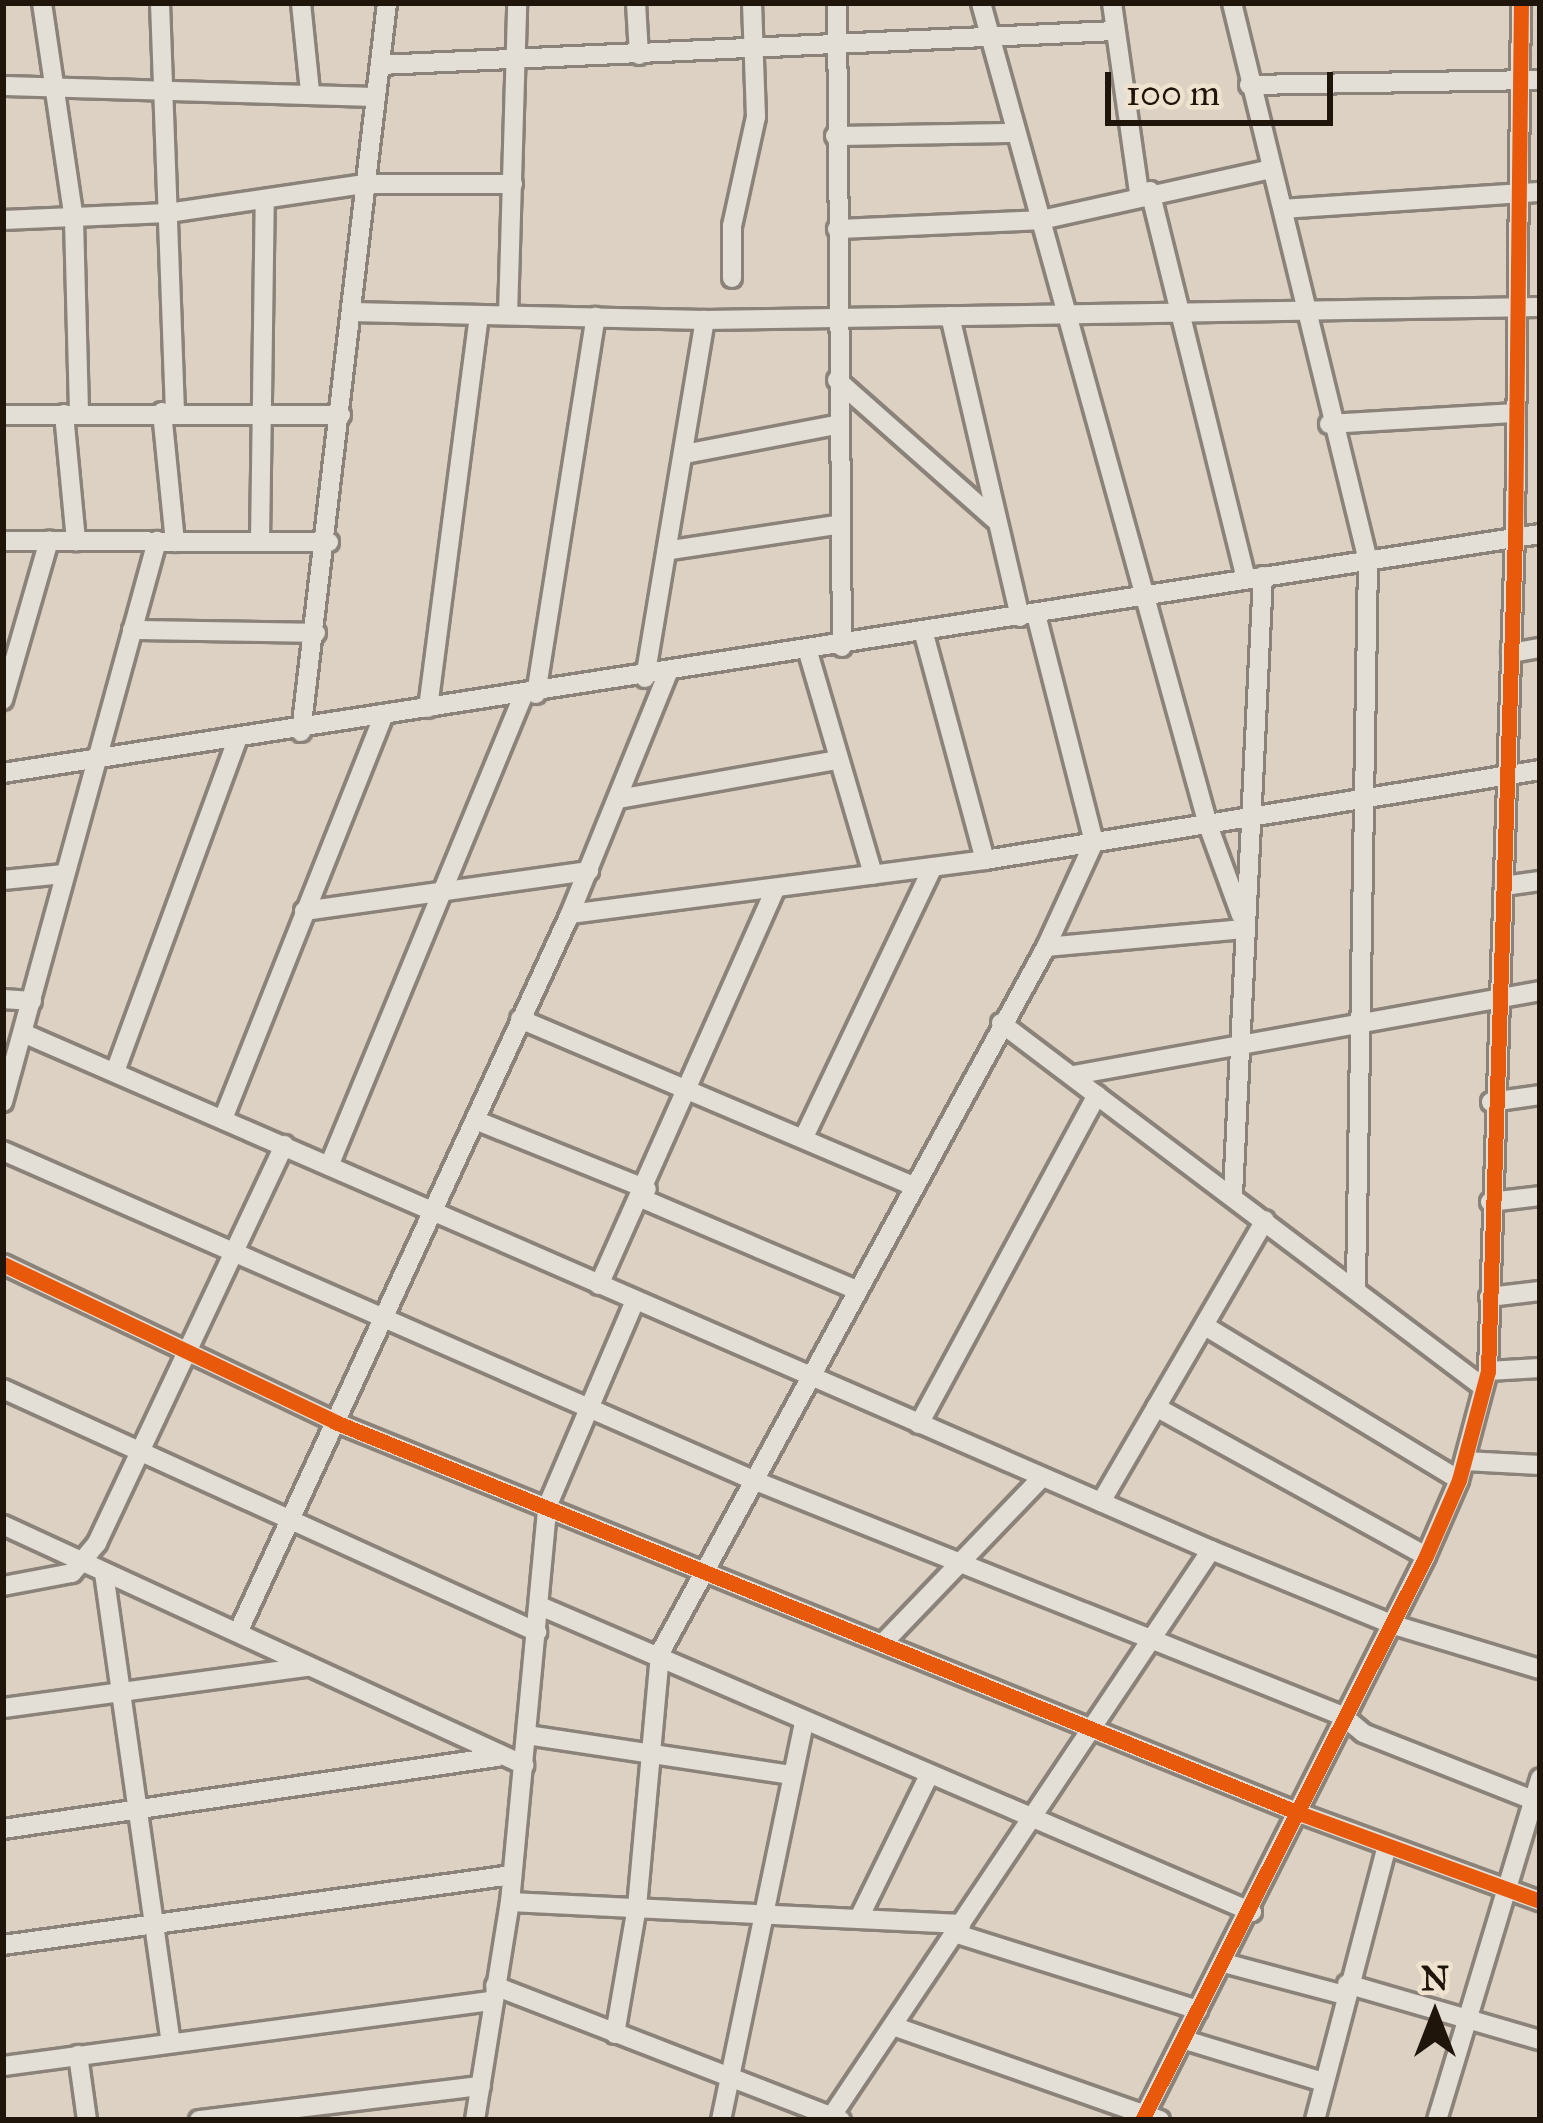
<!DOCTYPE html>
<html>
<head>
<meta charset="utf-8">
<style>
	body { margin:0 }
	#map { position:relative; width:1543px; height:2123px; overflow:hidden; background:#dcd1c2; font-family:"IM FELL Great Primer",serif }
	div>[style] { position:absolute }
	.roads { filter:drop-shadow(3px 0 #8b837a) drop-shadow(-3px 0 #8b837a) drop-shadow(0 3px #8b837a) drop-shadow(0 -3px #8b837a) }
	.minor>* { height:18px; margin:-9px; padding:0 9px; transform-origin:9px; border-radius:9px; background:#e4dfd6 }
	.cycleway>* { height:15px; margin:-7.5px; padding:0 7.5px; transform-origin:7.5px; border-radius:7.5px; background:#e8590c }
	span { translate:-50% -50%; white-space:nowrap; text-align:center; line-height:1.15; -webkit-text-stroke:12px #efe3d0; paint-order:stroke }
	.frame { position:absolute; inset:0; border:6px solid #1f150b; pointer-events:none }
	.north { position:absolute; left:1375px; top:1955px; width:120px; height:120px; -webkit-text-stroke:9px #efe3d0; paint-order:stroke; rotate:0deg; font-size:33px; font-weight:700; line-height:48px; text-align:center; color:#1f150b }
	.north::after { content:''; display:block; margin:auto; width:42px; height:54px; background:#1f150b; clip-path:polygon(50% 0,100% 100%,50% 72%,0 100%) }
	.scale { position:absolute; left:1105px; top:72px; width:228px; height:54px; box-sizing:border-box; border:6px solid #1f150b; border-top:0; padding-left:15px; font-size:36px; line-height:42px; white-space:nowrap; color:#1f150b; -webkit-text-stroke:9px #efe3d0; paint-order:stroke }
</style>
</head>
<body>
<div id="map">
	<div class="roads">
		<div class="minor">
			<i style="left:42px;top:3px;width:219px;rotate:81.6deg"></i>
			<i style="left:74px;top:220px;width:194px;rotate:88.5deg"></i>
			<i style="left:160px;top:3px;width:409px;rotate:87.9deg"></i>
			<i style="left:301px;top:3px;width:88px;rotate:84.2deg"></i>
			<i style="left:636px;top:3px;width:52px;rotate:86.7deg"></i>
			<i style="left:837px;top:3px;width:644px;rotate:89.56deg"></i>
			<i style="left:981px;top:3px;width:853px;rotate:74.56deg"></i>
			<i style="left:1208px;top:825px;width:96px;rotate:69.9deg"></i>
			<i style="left:1112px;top:3px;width:192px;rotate:81.9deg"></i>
			<i style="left:1232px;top:3px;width:574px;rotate:76.3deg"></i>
			<i style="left:1368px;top:561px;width:727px;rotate:90.95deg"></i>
			<i style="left:380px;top:65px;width:736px;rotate:-2.65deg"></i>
			<i style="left:1249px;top:85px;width:291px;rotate:-1deg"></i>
			<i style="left:3px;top:86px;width:371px;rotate:1.7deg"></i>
			<i style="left:835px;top:136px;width:177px;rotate:-1deg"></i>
			<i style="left:1150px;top:191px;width:399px;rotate:76.1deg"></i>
			<i style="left:1283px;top:209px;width:258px;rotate:-3.8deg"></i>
			<i style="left:3px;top:220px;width:165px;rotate:-2.4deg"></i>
			<i style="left:168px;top:213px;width:199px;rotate:-8.4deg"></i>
			<i style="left:365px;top:184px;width:148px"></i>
			<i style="left:837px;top:229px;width:204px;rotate:-2.5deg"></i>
			<i style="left:1041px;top:220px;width:236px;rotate:-12.5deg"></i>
			<i style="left:732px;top:278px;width:52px;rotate:-90deg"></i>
			<i style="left:732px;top:226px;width:112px;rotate:-77.6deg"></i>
			<i style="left:756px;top:117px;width:114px;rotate:-92deg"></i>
			<i style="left:351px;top:312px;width:354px;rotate:1.3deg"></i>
			<i style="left:705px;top:320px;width:835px;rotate:-0.89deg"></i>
			<i style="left:508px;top:315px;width:312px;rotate:-88.3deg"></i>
			<i style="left:950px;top:316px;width:309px;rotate:76.9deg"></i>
			<i style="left:837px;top:380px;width:211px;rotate:41.5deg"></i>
			<i style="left:162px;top:412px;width:131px;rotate:84.3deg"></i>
			<i style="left:64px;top:414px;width:128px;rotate:84.6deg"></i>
			<i style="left:3px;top:415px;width:338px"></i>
			<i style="left:1329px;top:424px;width:183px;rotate:-3.4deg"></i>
			<i style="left:685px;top:454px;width:153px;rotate:-10.9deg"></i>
			<i style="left:3px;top:541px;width:326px;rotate:0.2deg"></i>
			<i style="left:260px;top:542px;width:341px;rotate:-89.2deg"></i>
			<i style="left:671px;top:550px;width:167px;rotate:-8.6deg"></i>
			<i style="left:132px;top:630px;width:184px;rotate:0.9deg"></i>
			<i style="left:924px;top:634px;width:234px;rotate:74.9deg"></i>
			<i style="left:808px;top:652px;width:232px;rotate:73.7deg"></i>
			<i style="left:1511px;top:653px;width:29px;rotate:-10deg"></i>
			<i style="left:645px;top:678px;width:363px;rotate:-80.5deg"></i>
			<i style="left:536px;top:694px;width:382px;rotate:-81deg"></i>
			<i style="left:3px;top:700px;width:166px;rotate:-73.9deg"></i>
			<i style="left:428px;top:708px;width:395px;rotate:-82.6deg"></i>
			<i style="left:301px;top:732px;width:734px;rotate:-83.27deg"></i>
			<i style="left:3px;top:773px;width:1555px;rotate:-8.84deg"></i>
			<i style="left:618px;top:799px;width:222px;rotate:-10.1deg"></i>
			<i style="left:3px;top:880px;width:61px;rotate:-5.6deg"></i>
			<i style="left:1504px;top:886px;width:36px;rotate:-8deg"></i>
			<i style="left:304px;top:911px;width:288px;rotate:-8deg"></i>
			<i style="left:570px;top:914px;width:418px;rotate:-7.4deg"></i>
			<i style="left:985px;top:860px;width:562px;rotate:-9.21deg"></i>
			<i style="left:1046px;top:947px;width:198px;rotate:-5.2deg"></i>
			<i style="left:3px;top:999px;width:29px;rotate:4deg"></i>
			<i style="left:520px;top:1019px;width:426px;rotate:23deg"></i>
			<i style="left:1001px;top:1023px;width:604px;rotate:37.06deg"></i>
			<i style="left:23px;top:1033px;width:1296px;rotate:23.52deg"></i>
			<i style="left:1211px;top:1550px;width:198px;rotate:22.3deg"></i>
			<i style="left:1394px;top:1625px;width:152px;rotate:16.8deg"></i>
			<i style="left:116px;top:1069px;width:348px;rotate:-69.8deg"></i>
			<i style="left:1074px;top:1075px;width:474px;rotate:-10.2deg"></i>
			<i style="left:3px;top:1102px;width:582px;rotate:-74.65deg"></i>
			<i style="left:1491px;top:1102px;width:49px;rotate:-8.1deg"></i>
			<i style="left:223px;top:1119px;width:434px;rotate:-68.3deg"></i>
			<i style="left:475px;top:1120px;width:185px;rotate:21.9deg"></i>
			<i style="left:804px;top:1137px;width:299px;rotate:-64.5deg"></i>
			<i style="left:3px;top:1151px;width:819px;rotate:23.69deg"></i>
			<i style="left:753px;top:1480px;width:635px;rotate:21.8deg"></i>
			<i style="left:1343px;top:1716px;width:26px;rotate:40deg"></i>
			<i style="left:1363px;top:1733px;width:183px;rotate:21.5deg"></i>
			<i style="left:329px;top:1166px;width:508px;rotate:-67.57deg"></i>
			<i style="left:1233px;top:1194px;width:619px;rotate:-87.22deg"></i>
			<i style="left:643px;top:1199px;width:229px;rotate:23.1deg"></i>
			<i style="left:1490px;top:1202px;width:50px;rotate:-6.8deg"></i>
			<i style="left:3px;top:1264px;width:368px;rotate:25.4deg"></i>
			<i style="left:335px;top:1422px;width:1040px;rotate:22.08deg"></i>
			<i style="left:1299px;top:1813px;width:257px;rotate:20.1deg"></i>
			<i style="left:599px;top:1285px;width:433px;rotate:-66deg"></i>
			<i style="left:1489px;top:1297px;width:51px;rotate:-6.7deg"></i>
			<i style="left:1205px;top:1326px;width:297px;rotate:31.2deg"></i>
			<i style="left:1488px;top:1371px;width:52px;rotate:-3.3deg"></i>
			<i style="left:3px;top:1389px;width:587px;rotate:24.47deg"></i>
			<i style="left:1156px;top:1407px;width:308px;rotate:28.9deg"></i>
			<i style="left:919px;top:1424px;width:374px;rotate:-61.6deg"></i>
			<i style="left:1465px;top:1461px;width:75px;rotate:3.1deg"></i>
			<i style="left:1101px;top:1502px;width:326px;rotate:-59.8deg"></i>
			<i style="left:3px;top:1525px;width:574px;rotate:24.73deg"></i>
			<i style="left:104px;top:1573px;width:471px;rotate:81.9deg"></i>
			<i style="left:3px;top:1586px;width:70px;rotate:-10.7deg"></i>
			<i style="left:72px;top:1573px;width:39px;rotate:-50deg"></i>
			<i style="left:97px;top:1543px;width:440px;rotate:-64.8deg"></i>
			<i style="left:540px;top:1606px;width:775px;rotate:23.26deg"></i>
			<i style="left:240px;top:1628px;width:787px;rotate:-65.19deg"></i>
			<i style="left:570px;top:914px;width:258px;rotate:-67.9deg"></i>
			<i style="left:884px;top:1642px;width:227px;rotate:-46.2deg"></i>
			<i style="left:3px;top:1708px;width:307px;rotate:-7.7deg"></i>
			<i style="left:527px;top:1735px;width:268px;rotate:8.6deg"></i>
			<i style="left:3px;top:1829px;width:499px;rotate:-8.3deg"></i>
			<i style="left:510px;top:1902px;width:452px;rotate:2.8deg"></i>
			<i style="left:860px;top:1916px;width:157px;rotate:-63.9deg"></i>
			<i style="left:954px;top:1933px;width:256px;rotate:17.5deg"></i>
			<i style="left:3px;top:1945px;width:514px;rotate:-7.83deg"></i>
			<i style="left:1224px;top:1963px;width:124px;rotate:14.9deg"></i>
			<i style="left:1347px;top:1984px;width:201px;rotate:16.2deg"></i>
			<i style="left:495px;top:1986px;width:371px;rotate:21.2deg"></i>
			<i style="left:893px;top:2026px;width:283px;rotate:19.4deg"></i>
			<i style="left:615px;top:2034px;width:129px;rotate:-80.2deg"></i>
			<i style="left:637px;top:1907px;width:255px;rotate:-84.8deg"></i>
			<i style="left:660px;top:1653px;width:805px;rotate:-61.33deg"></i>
			<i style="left:1046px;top:947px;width:115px;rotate:-65.4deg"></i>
			<i style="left:1094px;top:842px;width:234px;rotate:-104.3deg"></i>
			<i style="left:1185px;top:2040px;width:144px;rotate:16.9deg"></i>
			<i style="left:78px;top:2055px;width:66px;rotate:82.1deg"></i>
			<i style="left:3px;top:2066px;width:492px;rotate:-7.6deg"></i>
			<i style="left:199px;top:2120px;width:284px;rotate:-6.9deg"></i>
			<i style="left:475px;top:2120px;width:221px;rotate:-80.9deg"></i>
			<i style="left:510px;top:1902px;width:397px;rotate:-84.6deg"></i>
			<i style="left:547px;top:1507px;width:220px;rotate:-66.9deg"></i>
			<i style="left:721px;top:2120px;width:407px;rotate:-78.2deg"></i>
			<i style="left:829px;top:2120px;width:686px;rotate:-56.17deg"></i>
			<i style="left:1142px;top:2120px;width:631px;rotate:-63.27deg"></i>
			<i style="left:1426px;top:1556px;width:83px;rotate:-66.5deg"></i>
			<i style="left:1459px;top:1480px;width:113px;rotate:-75.1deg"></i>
			<i style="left:1488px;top:1371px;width:834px;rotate:-88.15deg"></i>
			<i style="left:1515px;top:537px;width:534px;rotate:-89.36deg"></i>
			<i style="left:1315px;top:2120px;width:283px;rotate:-75.3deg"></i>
			<i style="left:1437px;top:2120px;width:357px;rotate:-73.2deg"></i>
		</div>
	</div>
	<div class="cycleway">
		<i style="left:3px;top:1264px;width:368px;rotate:25.4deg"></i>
		<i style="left:335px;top:1422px;width:1040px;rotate:22.08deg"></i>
		<i style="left:1299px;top:1813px;width:257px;rotate:20.1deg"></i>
		<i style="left:1142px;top:2120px;width:631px;rotate:-63.27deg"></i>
		<i style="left:1426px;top:1556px;width:83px;rotate:-66.5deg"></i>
		<i style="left:1459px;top:1480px;width:113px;rotate:-75.1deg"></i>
		<i style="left:1488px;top:1371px;width:834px;rotate:-88.15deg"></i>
		<i style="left:1515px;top:537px;width:534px;rotate:-89.36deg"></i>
	</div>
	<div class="frame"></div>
	<div class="north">N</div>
	<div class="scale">100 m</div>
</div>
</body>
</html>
